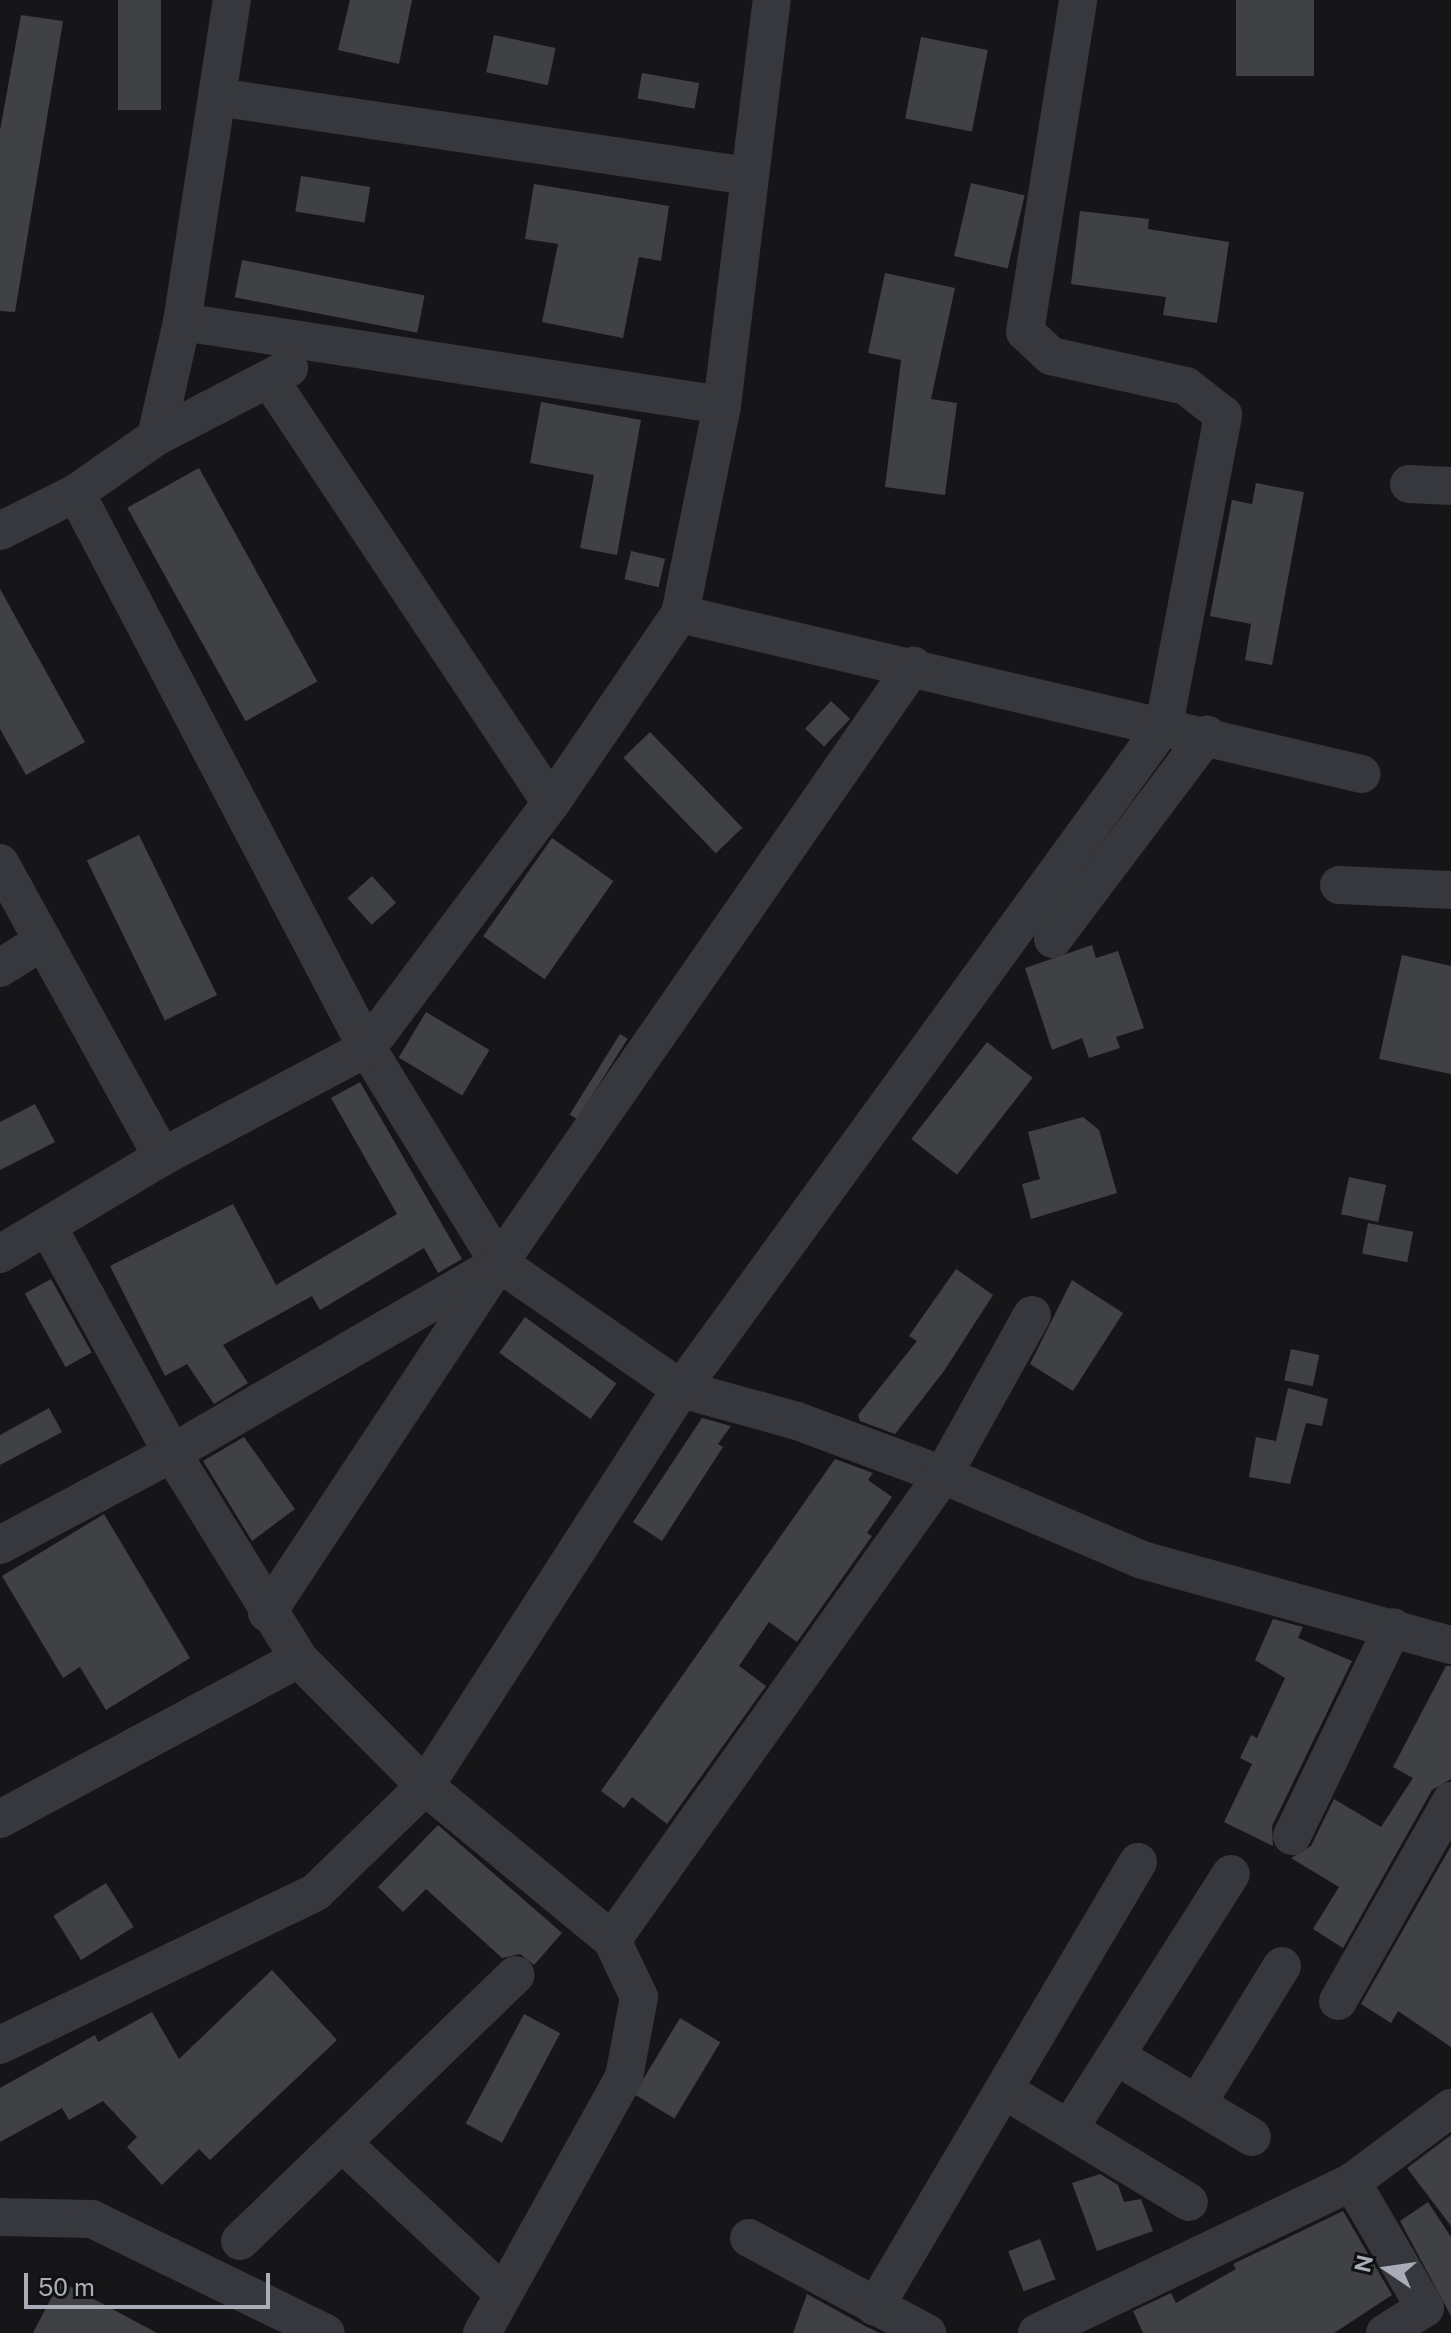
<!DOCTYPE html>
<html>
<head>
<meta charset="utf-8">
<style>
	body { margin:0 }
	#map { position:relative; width:1451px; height:2333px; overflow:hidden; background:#161618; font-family:"Public Sans",sans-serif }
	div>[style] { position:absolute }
	.building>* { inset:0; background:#404145; transform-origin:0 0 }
	.minor>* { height:38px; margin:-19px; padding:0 19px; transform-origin:19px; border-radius:19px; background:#37383d }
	span { translate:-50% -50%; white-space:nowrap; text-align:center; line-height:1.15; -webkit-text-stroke:6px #111113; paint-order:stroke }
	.north { position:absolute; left:1347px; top:2229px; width:80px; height:80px; -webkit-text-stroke:6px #111113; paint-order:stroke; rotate:283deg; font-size:22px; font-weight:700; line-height:32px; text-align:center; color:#a8adb8 }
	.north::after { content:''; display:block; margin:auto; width:28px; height:36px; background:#a8adb8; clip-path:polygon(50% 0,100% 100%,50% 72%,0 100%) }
	.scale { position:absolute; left:24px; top:2273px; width:246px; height:36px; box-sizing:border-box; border:4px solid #a8adb8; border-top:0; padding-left:10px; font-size:24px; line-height:28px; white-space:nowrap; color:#a8adb8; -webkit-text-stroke:6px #111113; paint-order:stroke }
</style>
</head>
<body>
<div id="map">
	<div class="building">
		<i style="left:118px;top:0;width:43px;height:110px"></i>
		<i style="clip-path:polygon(350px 0,412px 0,399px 64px,338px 50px)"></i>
		<i style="left:1236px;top:0;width:78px;height:76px"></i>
		<i style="clip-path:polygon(21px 15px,63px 21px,15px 312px,0 311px,0 130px)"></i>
		<i style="left:494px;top:35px;width:63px;height:38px;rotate:12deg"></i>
		<i style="left:921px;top:37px;width:68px;height:83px;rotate:11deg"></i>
		<i style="left:642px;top:73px;width:58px;height:26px;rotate:10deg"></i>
		<i style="left:301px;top:176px;width:70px;height:36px;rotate:9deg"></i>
		<i style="left:971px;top:183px;width:55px;height:75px;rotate:13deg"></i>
		<i style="clip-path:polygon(534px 184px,669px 206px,661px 261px,639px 257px,623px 338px,542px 322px,558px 244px,525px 239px)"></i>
		<i style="clip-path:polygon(1080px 211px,1149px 219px,1148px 229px,1229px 242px,1217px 323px,1163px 315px,1166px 297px,1071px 284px)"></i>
		<i style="left:242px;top:260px;width:186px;height:38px;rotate:11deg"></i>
		<i style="clip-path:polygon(885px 273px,955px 288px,931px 399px,957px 403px,945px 495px,885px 487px,901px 360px,868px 353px)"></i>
		<i style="clip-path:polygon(541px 402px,641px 420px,617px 555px,580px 548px,594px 475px,530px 463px)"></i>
		<i style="left:199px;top:468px;width:244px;height:82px;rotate:61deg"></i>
		<i style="clip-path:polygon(1256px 483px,1304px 492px,1272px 665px,1245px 660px,1251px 624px,1210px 616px,1232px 500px,1252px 504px)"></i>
		<i style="left:631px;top:551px;width:35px;height:29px;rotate:13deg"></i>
		<i style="clip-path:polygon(0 589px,85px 742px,26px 775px,0 729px)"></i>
		<i style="left:831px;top:701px;width:26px;height:38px;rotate:43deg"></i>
		<i style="left:650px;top:732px;width:133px;height:37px;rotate:46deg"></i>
		<i style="left:139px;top:835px;width:178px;height:58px;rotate:64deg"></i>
		<i style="left:552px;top:838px;width:75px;height:120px;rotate:35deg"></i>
		<i style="left:372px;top:876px;width:36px;height:33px;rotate:48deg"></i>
		<i style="clip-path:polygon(1092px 945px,1096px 958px,1118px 951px,1144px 1028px,1116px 1037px,1120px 1048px,1089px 1058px,1082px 1038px,1052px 1050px,1025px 968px)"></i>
		<i style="clip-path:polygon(1402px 955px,1451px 966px,1451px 1074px,1379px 1059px)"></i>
		<i style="left:426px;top:1012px;width:74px;height:53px;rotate:31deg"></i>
		<i style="left:620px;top:1034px;width:9px;height:95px;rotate:32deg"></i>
		<i style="left:987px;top:1042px;width:58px;height:123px;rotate:38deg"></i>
		<i style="clip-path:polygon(360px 1082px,462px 1259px,438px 1273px,424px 1248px,320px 1310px,312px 1296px,223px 1345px,248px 1383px,214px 1404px,187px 1364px,165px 1376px,110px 1266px,233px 1204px,276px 1285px,397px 1214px,331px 1098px)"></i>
		<i style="clip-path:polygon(35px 1104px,55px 1142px,0 1170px,0 1122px)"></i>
		<i style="clip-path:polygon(1083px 1117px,1099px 1130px,1117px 1193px,1031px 1219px,1022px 1184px,1040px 1179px,1028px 1132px)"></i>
		<i style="left:1349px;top:1177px;width:38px;height:38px;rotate:12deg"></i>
		<i style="left:1368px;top:1223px;width:46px;height:31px;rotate:11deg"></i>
		<i style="clip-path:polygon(956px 1269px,993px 1295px,944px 1371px,895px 1434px,860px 1421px,858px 1415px,917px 1341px,909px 1336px)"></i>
		<i style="left:51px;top:1279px;width:84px;height:30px;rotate:61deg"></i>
		<i style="clip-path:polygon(1072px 1280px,1123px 1313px,1073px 1391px,1030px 1364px)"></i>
		<i style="left:525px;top:1317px;width:113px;height:44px;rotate:36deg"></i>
		<i style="left:1291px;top:1349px;width:29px;height:32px;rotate:12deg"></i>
		<i style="clip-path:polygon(1288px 1388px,1328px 1399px,1322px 1426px,1306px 1423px,1290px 1484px,1249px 1477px,1256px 1437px,1276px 1441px)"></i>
		<i style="clip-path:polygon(49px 1408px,62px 1432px,0 1465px,0 1435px)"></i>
		<i style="clip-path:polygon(702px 1418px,731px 1426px,718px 1444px,723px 1447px,662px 1541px,633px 1522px)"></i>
		<i style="clip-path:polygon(244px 1437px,295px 1509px,252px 1541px,203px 1461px)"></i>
		<i style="clip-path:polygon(835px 1459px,873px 1473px,868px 1480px,892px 1497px,867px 1533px,872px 1536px,797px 1642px,769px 1622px,739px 1666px,766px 1686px,667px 1824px,632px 1797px,624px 1808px,601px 1791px)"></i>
		<i style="clip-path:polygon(104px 1514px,190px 1658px,106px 1710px,80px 1667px,63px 1678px,2px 1576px)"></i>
		<i style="clip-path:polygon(1273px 1619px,1303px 1627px,1298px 1638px,1352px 1661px,1272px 1826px,1273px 1846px,1224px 1822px,1252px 1764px,1240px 1758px,1251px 1735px,1257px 1738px,1285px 1678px,1255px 1660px)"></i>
		<i style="clip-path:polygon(1446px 1666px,1451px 1666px,1451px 1779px,1432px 1790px,1343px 1948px,1313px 1929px,1339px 1887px,1291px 1858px,1311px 1846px,1334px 1799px,1381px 1827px,1413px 1778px,1393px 1767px)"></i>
		<i style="clip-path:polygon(438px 1825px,562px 1933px,534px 1965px,520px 1954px,502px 1958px,426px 1889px,403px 1912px,378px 1887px)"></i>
		<i style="clip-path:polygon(1451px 1846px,1451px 2047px,1398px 2011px,1391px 2023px,1361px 2004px)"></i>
		<i style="left:106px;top:1883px;width:52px;height:62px;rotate:58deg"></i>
		<i style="clip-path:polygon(272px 1970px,337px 2040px,210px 2160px,199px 2149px,162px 2185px,127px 2147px,137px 2137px,103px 2101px,69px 2120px,62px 2108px,0 2142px,0 2088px,95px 2035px,98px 2042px,152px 2012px,179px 2059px)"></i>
		<i style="left:524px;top:2014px;width:41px;height:124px;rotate:28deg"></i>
		<i style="left:680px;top:2018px;width:47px;height:89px;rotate:31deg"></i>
		<i style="clip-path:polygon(1451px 2135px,1451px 2226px,1407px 2168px)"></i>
		<i style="clip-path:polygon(1100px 2174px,1118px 2185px,1124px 2202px,1141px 2199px,1153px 2231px,1097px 2251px,1072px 2183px)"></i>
		<i style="clip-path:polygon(1428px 2202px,1451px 2237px,1451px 2316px,1400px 2221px)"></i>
		<i style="clip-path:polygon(1343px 2211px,1392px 2295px,1334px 2333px,1143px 2333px,1133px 2311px,1171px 2293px,1176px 2303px,1236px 2269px,1233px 2264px)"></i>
		<i style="left:1040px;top:2239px;width:43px;height:34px;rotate:69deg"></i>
		<i style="clip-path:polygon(60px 2281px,157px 2333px,33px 2333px)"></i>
		<i style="clip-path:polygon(807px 2294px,865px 2326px,880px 2333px,793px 2333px)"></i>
	</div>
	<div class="minor">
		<i style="left:217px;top:97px;width:537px;rotate:8.46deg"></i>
		<i style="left:182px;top:322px;width:546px;rotate:8.74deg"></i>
		<i style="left:270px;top:380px;width:508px;rotate:56.4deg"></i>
		<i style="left:156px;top:437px;width:118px;rotate:-77.3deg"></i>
		<i style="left:182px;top:322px;width:326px;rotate:-81.2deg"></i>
		<i style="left:1409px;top:484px;width:42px;rotate:2.7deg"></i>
		<i style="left:76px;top:493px;width:627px;rotate:62.33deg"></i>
		<i style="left:367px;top:1048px;width:252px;rotate:58.5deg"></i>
		<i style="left:499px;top:1263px;width:221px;rotate:34.7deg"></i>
		<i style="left:681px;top:1389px;width:120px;rotate:15.4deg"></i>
		<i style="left:797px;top:1421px;width:156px;rotate:20.3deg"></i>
		<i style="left:943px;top:1475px;width:216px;rotate:23.1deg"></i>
		<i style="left:1142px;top:1560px;width:320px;rotate:15.4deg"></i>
		<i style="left:0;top:531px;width:85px;rotate:-26.6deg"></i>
		<i style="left:76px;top:493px;width:98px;rotate:-35deg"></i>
		<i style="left:156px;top:437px;width:150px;rotate:-27.4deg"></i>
		<i style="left:680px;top:614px;width:700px;rotate:13.22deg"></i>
		<i style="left:0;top:863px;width:336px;rotate:61.1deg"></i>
		<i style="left:1339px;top:885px;width:112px;rotate:2.6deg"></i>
		<i style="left:1053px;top:939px;width:256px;rotate:-53deg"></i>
		<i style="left:0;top:968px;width:51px;rotate:-32.1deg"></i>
		<i style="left:49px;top:1229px;width:256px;rotate:61.2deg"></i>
		<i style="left:172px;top:1453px;width:242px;rotate:58.3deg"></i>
		<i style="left:299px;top:1659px;width:179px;rotate:45.2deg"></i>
		<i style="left:425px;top:1786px;width:242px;rotate:39.5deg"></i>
		<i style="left:612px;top:1940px;width:63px;rotate:64.7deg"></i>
		<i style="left:639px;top:1997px;width:81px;rotate:100.6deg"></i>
		<i style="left:624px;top:2077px;width:293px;rotate:119deg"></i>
		<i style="left:0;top:1254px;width:189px;rotate:-30.9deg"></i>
		<i style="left:162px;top:1157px;width:232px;rotate:-28deg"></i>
		<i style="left:367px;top:1048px;width:306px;rotate:-53.1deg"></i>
		<i style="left:551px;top:803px;width:229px;rotate:-55.7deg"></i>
		<i style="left:680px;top:614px;width:213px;rotate:-78.6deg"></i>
		<i style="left:722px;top:405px;width:408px;rotate:-83deg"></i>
		<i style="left:0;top:1545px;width:195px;rotate:-28.1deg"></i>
		<i style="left:172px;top:1453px;width:371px;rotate:-30.1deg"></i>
		<i style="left:267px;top:1613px;width:420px;rotate:-56.5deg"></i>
		<i style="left:499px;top:1263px;width:727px;rotate:-55.26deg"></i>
		<i style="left:0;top:1819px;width:339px;rotate:-28.2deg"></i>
		<i style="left:1292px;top:1836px;width:232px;rotate:-64.2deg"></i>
		<i style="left:612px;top:1940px;width:571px;rotate:-54.56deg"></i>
		<i style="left:943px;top:1475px;width:183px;rotate:-60.9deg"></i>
		<i style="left:1338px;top:2001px;width:230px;rotate:-60.5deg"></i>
		<i style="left:0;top:2045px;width:351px;rotate:-25.8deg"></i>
		<i style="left:316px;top:1892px;width:152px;rotate:-44.2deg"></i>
		<i style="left:425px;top:1786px;width:472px;rotate:-57.2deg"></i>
		<i style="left:681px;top:1389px;width:821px;rotate:-53.97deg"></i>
		<i style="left:1164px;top:725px;width:316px;rotate:-79.2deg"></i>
		<i style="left:1223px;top:415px;width:47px;rotate:-141.9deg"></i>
		<i style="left:1186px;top:386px;width:138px;rotate:-167.5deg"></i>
		<i style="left:1051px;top:356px;width:35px;rotate:-137deg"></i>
		<i style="left:1025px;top:332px;width:336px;rotate:-80.9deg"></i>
		<i style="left:1116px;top:2056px;width:158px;rotate:30.8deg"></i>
		<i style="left:1004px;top:2090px;width:216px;rotate:31.2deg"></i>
		<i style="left:1197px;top:2104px;width:162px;rotate:-58.4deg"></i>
		<i style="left:1069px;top:2129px;width:302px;rotate:-57.6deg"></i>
		<i style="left:342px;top:2143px;width:221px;rotate:43deg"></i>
		<i style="left:0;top:2217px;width:92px;rotate:1.2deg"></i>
		<i style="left:92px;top:2219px;width:260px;rotate:26deg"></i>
		<i style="left:749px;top:2238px;width:202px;rotate:28.1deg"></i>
		<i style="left:240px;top:2241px;width:383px;rotate:-44deg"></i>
		<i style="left:875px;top:2307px;width:517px;rotate:-59.42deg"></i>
		<i style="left:1037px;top:2333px;width:349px;rotate:-25.6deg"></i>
		<i style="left:1385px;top:2333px;width:47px;rotate:-32deg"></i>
		<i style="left:1425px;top:2308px;width:146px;rotate:-120.1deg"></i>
		<i style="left:1352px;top:2182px;width:124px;rotate:-36.8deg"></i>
	</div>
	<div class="north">N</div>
	<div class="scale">50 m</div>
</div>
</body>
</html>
